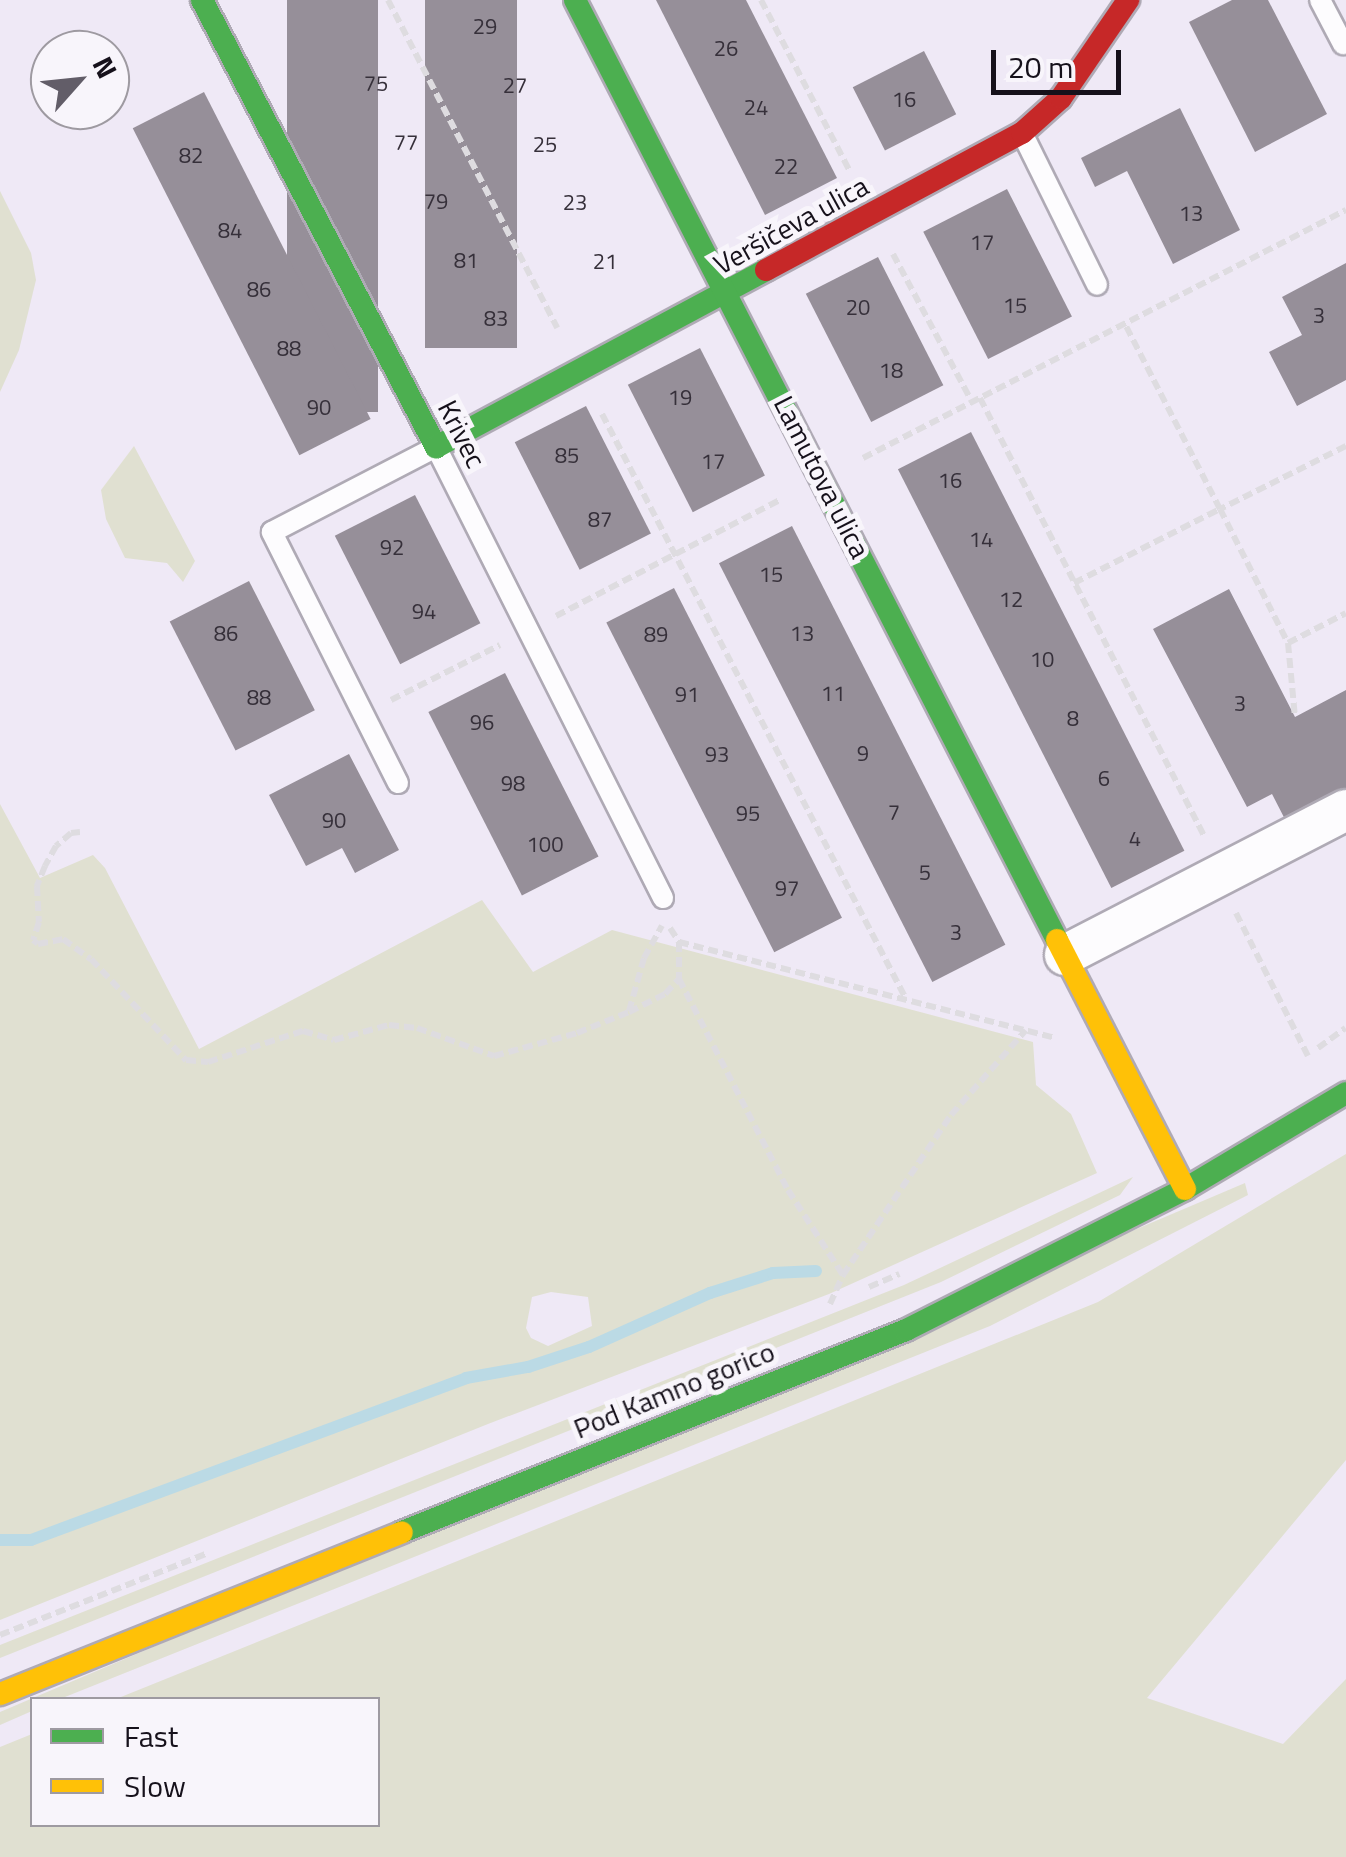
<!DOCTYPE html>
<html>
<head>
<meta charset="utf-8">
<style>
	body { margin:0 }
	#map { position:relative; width:1346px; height:1857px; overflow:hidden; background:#efe9f6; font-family:"Titillium Web",sans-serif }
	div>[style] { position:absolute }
	.green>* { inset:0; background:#e0e0d1 }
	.stream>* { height:12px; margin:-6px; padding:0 6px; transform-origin:6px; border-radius:6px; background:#bbdae5 }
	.building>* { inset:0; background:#968f99; transform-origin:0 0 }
	.path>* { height:6px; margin-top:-3px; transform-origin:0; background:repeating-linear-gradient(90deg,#dedce0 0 10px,transparent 0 15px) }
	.roads { filter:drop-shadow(2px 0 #afaab5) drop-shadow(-2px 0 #afaab5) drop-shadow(0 2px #afaab5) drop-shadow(0 -2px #afaab5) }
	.lane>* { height:20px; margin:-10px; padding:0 10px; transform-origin:10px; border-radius:10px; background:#fdfcfe }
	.street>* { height:40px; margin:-20px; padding:0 20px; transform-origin:20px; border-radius:20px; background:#fdfcfe }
	.fast>* { height:22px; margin:-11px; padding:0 11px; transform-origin:11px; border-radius:11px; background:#4caf50 }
	.slow>* { height:22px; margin:-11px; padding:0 11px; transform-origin:11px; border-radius:11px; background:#ffc107 }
	.jam>* { height:22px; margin:-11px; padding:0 11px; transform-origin:11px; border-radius:11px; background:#c62828 }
	span { translate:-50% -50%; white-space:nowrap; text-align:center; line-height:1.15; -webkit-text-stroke:10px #f8f5fb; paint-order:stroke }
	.number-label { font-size:22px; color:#36303a }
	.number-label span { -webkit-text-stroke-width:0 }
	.street-label { font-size:28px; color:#16111b }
	.legend { position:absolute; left:30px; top:1697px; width:350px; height:130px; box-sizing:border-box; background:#f8f5fb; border:2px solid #9e9aa1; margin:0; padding:12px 18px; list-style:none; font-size:30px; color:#16111b }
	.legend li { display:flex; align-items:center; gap:20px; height:50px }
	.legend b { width:50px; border:2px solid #9e9aa1 }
	.north { position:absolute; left:30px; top:30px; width:100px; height:100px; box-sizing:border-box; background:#f8f5fb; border:2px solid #9e9aa1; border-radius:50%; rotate:63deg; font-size:28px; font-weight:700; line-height:40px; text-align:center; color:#16111b }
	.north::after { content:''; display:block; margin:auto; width:35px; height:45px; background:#625d68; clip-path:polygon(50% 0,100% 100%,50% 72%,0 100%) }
	.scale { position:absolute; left:991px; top:50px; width:130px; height:45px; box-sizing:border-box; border:5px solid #16111b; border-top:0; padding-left:12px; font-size:30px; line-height:35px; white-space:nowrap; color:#16111b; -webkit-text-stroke:8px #f8f5fb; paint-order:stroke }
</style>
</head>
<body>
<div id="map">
	<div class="green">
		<i style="clip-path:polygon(0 191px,31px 253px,36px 280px,19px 350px,0 392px)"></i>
		<i style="clip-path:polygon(134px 446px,195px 561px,183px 582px,167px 563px,125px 558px,106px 519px,101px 490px)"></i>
		<i style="clip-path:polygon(evenodd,0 804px,40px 878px,93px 855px,105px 868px,199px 1049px,482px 900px,533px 972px,612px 930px,1033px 1042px,1036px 1085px,1071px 1114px,1097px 1173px,829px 1294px,488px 1424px,0 1620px,0 804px,551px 1292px,588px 1297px,592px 1326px,548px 1346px,531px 1338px,526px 1328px,532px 1297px,551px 1292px)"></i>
		<i style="clip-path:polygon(1346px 1154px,1346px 1460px,1147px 1698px,1283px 1744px,1346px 1679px,1346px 1857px,0 1857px,0 1747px,32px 1734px,32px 1824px,378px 1824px,378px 1700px,116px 1699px,1098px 1302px)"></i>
		<i style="clip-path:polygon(1133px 1177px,1120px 1195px,941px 1282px,0 1658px,0 1645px,904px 1285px)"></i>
		<i style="clip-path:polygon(1245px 1183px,1248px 1195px,990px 1326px,60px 1699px,32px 1700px,32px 1711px,0 1725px,0 1712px)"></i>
	</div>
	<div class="stream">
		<i style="left:0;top:1540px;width:31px"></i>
		<i style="left:31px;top:1540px;width:464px;rotate:-20.4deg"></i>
		<i style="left:466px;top:1378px;width:63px;rotate:-10.1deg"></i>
		<i style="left:528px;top:1367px;width:64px;rotate:-18.2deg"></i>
		<i style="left:589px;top:1347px;width:133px;rotate:-24.1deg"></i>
		<i style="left:710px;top:1293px;width:66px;rotate:-17.6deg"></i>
		<i style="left:773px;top:1273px;width:43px;rotate:-2.7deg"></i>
	</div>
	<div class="building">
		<i style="left:287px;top:0;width:91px;height:412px"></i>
		<i style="left:425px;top:0;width:92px;height:348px"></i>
		<i style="clip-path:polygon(656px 0,746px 0,837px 178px,765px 215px)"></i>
		<i style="clip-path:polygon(1232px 0,1268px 0,1327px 114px,1255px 152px,1189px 22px)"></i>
		<i style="left:924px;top:51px;width:71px;height:80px;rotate:63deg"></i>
		<i style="left:204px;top:92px;width:367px;height:80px;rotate:63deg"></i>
		<i style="clip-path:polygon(1180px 108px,1240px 230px,1173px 264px,1127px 171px,1095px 187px,1081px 158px)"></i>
		<i style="left:1007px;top:189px;width:143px;height:94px;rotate:63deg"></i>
		<i style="left:878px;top:257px;width:144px;height:81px;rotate:63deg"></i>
		<i style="clip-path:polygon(1346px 263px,1346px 380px,1297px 406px,1269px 352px,1302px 335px,1282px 297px)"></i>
		<i style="left:700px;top:348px;width:143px;height:81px;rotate:63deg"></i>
		<i style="left:586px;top:406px;width:143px;height:80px;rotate:63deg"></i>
		<i style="left:971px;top:432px;width:470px;height:82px;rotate:63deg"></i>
		<i style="left:415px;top:495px;width:144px;height:90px;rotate:63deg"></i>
		<i style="left:792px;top:526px;width:470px;height:82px;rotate:63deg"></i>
		<i style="left:249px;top:581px;width:145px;height:89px;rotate:63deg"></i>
		<i style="left:674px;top:588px;width:370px;height:76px;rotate:63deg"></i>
		<i style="clip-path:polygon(1229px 589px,1295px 717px,1346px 690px,1346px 802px,1291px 831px,1272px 794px,1247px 807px,1153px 629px)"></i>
		<i style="left:505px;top:673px;width:206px;height:86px;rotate:63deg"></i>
		<i style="clip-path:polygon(349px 754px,399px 850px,355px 873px,342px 848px,306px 866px,269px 795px)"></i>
	</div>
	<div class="path">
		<i style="left:388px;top:0;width:369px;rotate:62.7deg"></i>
		<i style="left:761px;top:0;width:194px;rotate:62.6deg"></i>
		<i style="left:893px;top:254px;width:168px;rotate:61.9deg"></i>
		<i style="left:980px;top:398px;width:493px;rotate:62.9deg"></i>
		<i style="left:602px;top:414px;width:659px;rotate:62.54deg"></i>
		<i style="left:1346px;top:446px;width:141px;rotate:153.4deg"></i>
		<i style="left:1220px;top:509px;width:150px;rotate:63.1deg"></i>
		<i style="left:1288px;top:643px;width:65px;rotate:-27.3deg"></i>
		<i style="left:863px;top:458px;width:543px;rotate:-27.18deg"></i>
		<i style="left:1074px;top:583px;width:164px;rotate:-26.9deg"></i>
		<i style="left:1220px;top:509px;width:208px;rotate:-117.2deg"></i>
		<i style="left:556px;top:616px;width:252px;rotate:-27.4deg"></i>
		<i style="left:1288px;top:643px;width:74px;rotate:84.6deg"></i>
		<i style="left:391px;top:700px;width:122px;rotate:-26.8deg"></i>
		<i style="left:80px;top:832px;width:9px;rotate:174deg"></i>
		<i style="left:71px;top:833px;width:20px;rotate:139deg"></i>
		<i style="left:56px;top:846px;width:23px;rotate:119deg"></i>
		<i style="left:45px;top:866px;width:22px;rotate:112deg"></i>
		<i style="left:37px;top:886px;width:36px;rotate:87deg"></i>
		<i style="left:39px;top:922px;width:19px;rotate:108deg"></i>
		<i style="left:33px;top:940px;width:6px;rotate:39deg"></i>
		<i style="left:38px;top:944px;width:25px;rotate:-11deg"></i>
		<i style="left:63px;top:939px;width:34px;rotate:36deg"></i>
		<i style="left:91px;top:959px;width:139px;rotate:46.8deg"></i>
		<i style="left:186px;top:1060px;width:22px;rotate:5deg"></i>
		<i style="left:208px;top:1062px;width:100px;rotate:-18.1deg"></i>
		<i style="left:303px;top:1031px;width:32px;rotate:16deg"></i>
		<i style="left:334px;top:1040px;width:57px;rotate:-15.3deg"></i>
		<i style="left:389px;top:1025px;width:28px;rotate:6deg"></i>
		<i style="left:417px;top:1028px;width:82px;rotate:20deg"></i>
		<i style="left:494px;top:1056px;width:86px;rotate:-15.5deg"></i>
		<i style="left:577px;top:1033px;width:56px;rotate:-22deg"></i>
		<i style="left:629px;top:1012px;width:40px;rotate:-26.6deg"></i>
		<i style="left:665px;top:994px;width:21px;rotate:-47deg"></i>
		<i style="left:1236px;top:913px;width:160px;rotate:63.3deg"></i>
		<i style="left:670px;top:928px;width:17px;rotate:57deg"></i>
		<i style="left:679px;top:942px;width:386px;rotate:14.3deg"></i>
		<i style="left:679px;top:942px;width:37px;rotate:90deg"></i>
		<i style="left:679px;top:979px;width:237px;rotate:62.7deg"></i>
		<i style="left:788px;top:1190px;width:101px;rotate:57.1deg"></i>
		<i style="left:629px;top:1011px;width:55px;rotate:-74.2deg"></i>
		<i style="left:644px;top:958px;width:37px;rotate:-61deg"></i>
		<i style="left:1318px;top:1048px;width:34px;rotate:-36deg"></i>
		<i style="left:869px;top:1287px;width:33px;rotate:-23deg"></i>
		<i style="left:830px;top:1304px;width:32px;rotate:-66deg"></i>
		<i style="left:843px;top:1275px;width:193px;rotate:-56deg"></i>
		<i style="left:951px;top:1115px;width:113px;rotate:-48.6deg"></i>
		<i style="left:0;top:1635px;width:224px;rotate:-21.5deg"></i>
	</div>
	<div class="roads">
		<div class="lane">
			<i style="left:1320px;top:0;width:50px;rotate:62.4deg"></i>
			<i style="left:1023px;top:135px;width:167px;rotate:63.7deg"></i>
			<i style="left:398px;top:783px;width:281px;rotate:-116.7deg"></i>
			<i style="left:272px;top:532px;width:185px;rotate:-27.4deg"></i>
			<i style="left:436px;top:447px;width:505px;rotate:63.28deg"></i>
		</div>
		<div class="street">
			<i style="left:1065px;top:955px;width:316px;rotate:-27.3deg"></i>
		</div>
		<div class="fast">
			<i style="left:202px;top:0;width:505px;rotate:62.37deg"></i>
			<i style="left:436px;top:447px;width:374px;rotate:-28.2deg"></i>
			<i style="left:575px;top:0;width:1056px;rotate:62.85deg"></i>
			<i style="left:402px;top:1532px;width:543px;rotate:-21.84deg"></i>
			<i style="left:906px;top:1330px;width:313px;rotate:-26.8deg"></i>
			<i style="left:1185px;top:1189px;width:187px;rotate:-30.8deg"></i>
		</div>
		<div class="slow">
			<i style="left:1057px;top:940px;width:280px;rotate:62.8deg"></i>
			<i style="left:0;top:1694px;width:433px;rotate:-21.9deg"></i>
		</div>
		<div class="jam">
			<i style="left:766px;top:270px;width:290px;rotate:-28.2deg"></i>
			<i style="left:1022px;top:133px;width:52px;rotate:-41.9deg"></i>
			<i style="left:1061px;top:98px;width:119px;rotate:-55.6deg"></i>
		</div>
	</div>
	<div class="number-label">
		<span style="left:485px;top:27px">29</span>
		<span style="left:726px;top:49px">26</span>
		<span style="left:376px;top:84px">75</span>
		<span style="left:515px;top:86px">27</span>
		<span style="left:904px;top:100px">16</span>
		<span style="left:756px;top:108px">24</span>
		<span style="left:406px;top:143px">77</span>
		<span style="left:545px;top:145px">25</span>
		<span style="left:191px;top:156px">82</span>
		<span style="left:786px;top:167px">22</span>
		<span style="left:436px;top:202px">79</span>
		<span style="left:575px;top:203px">23</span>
		<span style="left:1191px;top:214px">13</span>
		<span style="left:230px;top:231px">84</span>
		<span style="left:982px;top:243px">17</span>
		<span style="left:466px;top:261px">81</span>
		<span style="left:605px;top:262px">21</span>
		<span style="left:259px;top:290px">86</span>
		<span style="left:1015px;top:306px">15</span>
		<span style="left:858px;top:308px">20</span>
		<span style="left:1319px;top:316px">3</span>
		<span style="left:496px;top:319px">83</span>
		<span style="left:289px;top:349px">88</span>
		<span style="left:891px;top:371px">18</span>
		<span style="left:680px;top:398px">19</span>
		<span style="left:319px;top:408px">90</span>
		<span style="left:567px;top:456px">85</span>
		<span style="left:713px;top:462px">17</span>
		<span style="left:950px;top:481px">16</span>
		<span style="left:600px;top:520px">87</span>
		<span style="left:981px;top:540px">14</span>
		<span style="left:392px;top:548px">92</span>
		<span style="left:771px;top:575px">15</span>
		<span style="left:1011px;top:600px">12</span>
		<span style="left:424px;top:612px">94</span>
		<span style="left:226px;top:634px">86</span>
		<span style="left:802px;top:634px">13</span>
		<span style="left:656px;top:635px">89</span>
		<span style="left:1042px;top:660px">10</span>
		<span style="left:833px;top:694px">11</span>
		<span style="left:687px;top:695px">91</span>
		<span style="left:259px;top:698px">88</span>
		<span style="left:1240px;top:704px">3</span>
		<span style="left:1073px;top:719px">8</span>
		<span style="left:482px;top:723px">96</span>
		<span style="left:863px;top:754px">9</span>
		<span style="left:717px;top:755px">93</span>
		<span style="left:1104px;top:779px">6</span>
		<span style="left:513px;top:784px">98</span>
		<span style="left:894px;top:813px">7</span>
		<span style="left:748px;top:814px">95</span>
		<span style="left:334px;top:821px">90</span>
		<span style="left:1135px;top:839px">4</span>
		<span style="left:545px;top:845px">100</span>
		<span style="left:925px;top:873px">5</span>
		<span style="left:787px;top:889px">97</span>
		<span style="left:956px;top:933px">3</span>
	</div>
	<div class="street-label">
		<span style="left:791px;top:225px;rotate:-29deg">Veršičeva ulica</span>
		<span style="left:462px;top:434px;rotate:63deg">Krivec</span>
		<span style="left:822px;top:477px;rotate:63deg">Lamutova ulica</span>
		<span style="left:674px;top:1390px;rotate:-22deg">Pod Kamno gorico</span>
	</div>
	<ul class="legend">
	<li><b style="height:12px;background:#4caf50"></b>Fast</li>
	<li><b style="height:12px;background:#ffc107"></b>Slow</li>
	</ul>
	<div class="north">N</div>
	<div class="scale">20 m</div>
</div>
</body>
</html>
